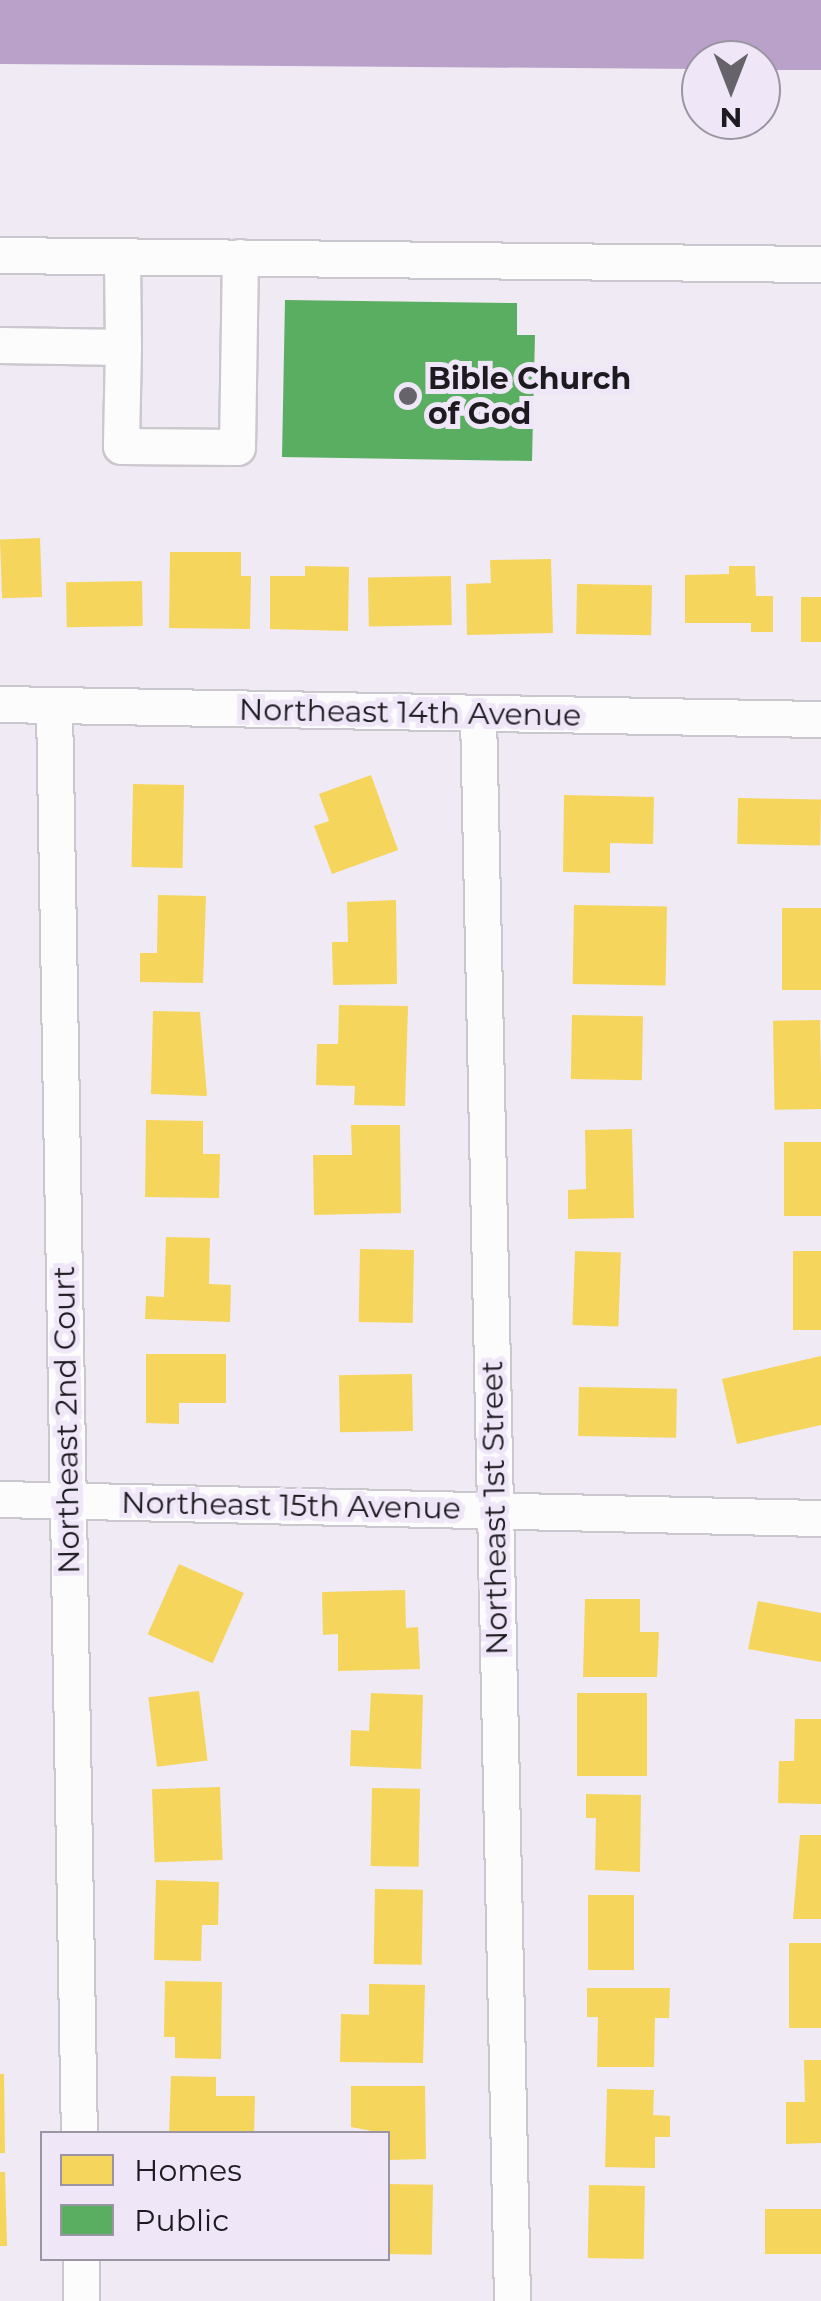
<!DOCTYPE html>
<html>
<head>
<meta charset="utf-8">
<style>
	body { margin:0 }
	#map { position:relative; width:821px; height:2301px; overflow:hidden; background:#efeaf3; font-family:Montserrat,sans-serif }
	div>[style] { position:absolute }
	.water>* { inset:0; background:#b9a1ca }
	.homes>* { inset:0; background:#f6d55c; transform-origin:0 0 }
	.public>* { inset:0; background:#5aae61 }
	.roads { filter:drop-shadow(2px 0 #cbc7ce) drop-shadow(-2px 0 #cbc7ce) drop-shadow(0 2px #cbc7ce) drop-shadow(0 -2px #cbc7ce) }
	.minor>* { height:35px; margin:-17.5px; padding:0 17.5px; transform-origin:17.5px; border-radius:17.5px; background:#fdfcfd }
	.dots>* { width:28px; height:28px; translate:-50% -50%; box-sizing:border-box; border:5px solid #efe6f7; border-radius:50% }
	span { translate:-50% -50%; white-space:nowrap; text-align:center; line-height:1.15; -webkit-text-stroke:10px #efe6f7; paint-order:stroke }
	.poi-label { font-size:30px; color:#1d1a20; font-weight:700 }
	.left { translate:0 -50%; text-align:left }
	.street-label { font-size:30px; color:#1d1a20 }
	.legend { position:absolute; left:40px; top:2131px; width:350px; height:130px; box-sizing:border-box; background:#efe6f7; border:2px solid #9b94a1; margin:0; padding:12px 18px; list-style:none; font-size:30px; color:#1d1a20 }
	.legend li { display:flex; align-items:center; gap:20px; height:50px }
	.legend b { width:50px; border:2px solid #9b94a1 }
	.north { position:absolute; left:681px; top:40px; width:100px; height:100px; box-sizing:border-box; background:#efe6f7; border:2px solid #9b94a1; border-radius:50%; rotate:180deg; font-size:28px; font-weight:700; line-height:40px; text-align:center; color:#1d1a20 }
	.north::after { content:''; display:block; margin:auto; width:35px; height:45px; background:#66636a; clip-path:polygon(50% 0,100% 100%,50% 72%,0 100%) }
</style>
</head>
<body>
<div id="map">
	<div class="water">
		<i style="clip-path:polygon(0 0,821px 0,821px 70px,761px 70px,761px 60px,701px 60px,701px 69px,0 64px)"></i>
	</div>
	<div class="homes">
		<i style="left:40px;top:538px;width:59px;height:40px;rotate:88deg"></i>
		<i style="clip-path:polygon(170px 552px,241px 552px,241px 576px,251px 576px,250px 629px,169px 628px)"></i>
		<i style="clip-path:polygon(551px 559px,553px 633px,467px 635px,466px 584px,491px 583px,490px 560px)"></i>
		<i style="clip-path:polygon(305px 566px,349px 567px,348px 631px,270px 629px,270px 576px,305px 576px)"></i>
		<i style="clip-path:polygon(729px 566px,755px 566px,756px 596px,773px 596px,773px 632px,751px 632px,751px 623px,685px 623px,685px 575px,729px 574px)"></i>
		<i style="left:451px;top:576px;width:49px;height:83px;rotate:89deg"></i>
		<i style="left:142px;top:581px;width:45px;height:76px;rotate:89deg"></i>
		<i style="left:577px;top:584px;width:75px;height:50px;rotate:1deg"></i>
		<i style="left:801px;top:597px;width:20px;height:45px"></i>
		<i style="clip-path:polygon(371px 775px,398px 850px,332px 874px,314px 826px,329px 821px,319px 794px)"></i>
		<i style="left:133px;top:784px;width:51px;height:83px;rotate:1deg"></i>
		<i style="clip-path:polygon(564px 795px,654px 797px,653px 844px,610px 843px,610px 873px,563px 872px)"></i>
		<i style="left:738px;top:798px;width:83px;height:46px;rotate:1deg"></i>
		<i style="clip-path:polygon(158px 895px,206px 896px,203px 983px,140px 982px,140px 953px,157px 953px)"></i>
		<i style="clip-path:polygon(396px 900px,397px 984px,333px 985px,332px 942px,348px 942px,347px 902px)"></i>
		<i style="left:574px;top:905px;width:93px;height:79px;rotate:1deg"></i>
		<i style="left:821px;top:908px;width:82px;height:39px;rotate:90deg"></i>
		<i style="clip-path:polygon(339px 1005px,408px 1006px,405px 1106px,354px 1105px,355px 1086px,316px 1085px,317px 1044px,338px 1044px)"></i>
		<i style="clip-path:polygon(153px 1011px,200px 1012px,207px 1096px,151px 1094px)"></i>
		<i style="left:572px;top:1015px;width:71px;height:64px;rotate:1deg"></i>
		<i style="left:820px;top:1020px;width:89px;height:47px;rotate:89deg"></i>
		<i style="clip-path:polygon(146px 1120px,203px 1121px,203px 1154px,220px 1154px,219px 1198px,145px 1197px)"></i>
		<i style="clip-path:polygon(351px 1125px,400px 1125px,401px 1213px,314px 1215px,313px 1155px,352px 1155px)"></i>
		<i style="clip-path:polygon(632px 1129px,634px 1218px,568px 1219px,568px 1190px,586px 1189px,585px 1130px)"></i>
		<i style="left:784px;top:1142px;width:37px;height:74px"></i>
		<i style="clip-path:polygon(166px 1237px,210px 1238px,209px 1284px,231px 1285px,230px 1322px,145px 1319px,146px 1296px,164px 1297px)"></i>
		<i style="left:360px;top:1249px;width:54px;height:73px;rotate:1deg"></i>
		<i style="left:575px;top:1251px;width:46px;height:74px;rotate:2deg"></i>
		<i style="left:821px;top:1251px;width:79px;height:28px;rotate:90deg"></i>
		<i style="clip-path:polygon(146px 1354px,226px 1354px,226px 1403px,179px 1403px,179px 1424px,146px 1423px)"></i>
		<i style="clip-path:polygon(821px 1356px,821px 1425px,737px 1444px,722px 1379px)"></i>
		<i style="left:412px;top:1374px;width:57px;height:73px;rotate:89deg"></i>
		<i style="left:579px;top:1387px;width:98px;height:49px;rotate:1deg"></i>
		<i style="left:179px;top:1564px;width:71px;height:77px;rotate:24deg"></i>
		<i style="clip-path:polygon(405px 1590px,406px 1628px,418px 1627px,420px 1669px,338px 1671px,338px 1634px,323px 1635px,322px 1592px)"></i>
		<i style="clip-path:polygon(585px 1599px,640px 1599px,640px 1632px,659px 1632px,657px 1677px,583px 1677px)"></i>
		<i style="clip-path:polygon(758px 1601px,821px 1613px,821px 1662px,748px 1649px)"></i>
		<i style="left:199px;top:1691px;width:70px;height:51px;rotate:83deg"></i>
		<i style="clip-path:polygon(371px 1693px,423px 1695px,421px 1769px,350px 1766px,351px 1730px,369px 1731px)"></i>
		<i style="left:577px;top:1693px;width:70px;height:83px"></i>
		<i style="clip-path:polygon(795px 1719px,821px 1719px,821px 1804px,778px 1803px,779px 1761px,794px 1761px)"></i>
		<i style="left:220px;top:1787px;width:73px;height:68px;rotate:88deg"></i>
		<i style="left:372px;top:1788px;width:48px;height:78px;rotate:1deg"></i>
		<i style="clip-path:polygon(586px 1794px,641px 1795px,640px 1872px,595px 1870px,596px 1818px,586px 1818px)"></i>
		<i style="clip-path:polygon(800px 1835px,821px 1835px,821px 1919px,793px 1919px)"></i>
		<i style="clip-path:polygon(156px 1880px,219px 1882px,218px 1925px,202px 1925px,201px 1961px,154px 1960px)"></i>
		<i style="left:375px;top:1889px;width:48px;height:75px;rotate:1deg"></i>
		<i style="left:588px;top:1895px;width:46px;height:75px"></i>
		<i style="left:821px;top:1943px;width:85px;height:32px;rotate:90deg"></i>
		<i style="clip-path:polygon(165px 1981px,222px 1982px,221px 2059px,175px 2058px,175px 2037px,164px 2037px)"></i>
		<i style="clip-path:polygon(369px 1984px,425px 1985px,423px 2063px,340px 2062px,341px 2014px,369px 2015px)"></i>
		<i style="clip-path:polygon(587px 1988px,670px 1988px,669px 2018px,655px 2018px,654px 2067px,597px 2067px,598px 2017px,587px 2017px)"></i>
		<i style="clip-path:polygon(804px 2060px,821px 2060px,821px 2143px,786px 2144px,786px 2102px,805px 2102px)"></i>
		<i style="clip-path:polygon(0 2074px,4px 2074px,5px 2153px,0 2153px)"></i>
		<i style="clip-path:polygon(171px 2076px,216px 2077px,216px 2096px,255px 2096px,254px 2134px,169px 2134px)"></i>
		<i style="clip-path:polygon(351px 2086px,425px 2086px,426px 2159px,388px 2160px,388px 2134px,351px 2127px)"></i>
		<i style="clip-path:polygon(607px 2089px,654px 2090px,653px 2115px,670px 2116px,670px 2137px,655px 2137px,655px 2168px,605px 2167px)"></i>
		<i style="clip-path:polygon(0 2172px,5px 2172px,7px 2246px,0 2246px)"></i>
		<i style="left:388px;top:2184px;width:45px;height:70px;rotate:1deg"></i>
		<i style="left:589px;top:2185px;width:56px;height:73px;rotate:1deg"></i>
		<i style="left:821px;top:2209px;width:45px;height:56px;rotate:90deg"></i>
	</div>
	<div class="public">
		<i style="clip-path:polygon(285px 300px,517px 303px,517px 335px,535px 335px,532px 461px,282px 457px)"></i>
	</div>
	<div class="roads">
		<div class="minor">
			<i style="left:0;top:255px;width:821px;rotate:0.63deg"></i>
			<i style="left:122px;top:256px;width:91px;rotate:89.4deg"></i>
			<i style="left:0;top:345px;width:123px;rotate:0.9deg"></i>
			<i style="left:123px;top:347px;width:99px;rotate:91.2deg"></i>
			<i style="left:121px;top:446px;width:116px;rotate:0.5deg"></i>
			<i style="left:237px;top:447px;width:190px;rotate:-89.1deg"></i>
			<i style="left:0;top:704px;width:821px;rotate:1.05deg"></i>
			<i style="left:54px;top:707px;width:1427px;rotate:89deg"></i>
			<i style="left:478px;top:715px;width:1586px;rotate:88.77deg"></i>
			<i style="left:0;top:1499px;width:821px;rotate:1.33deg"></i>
			<i style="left:81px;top:2258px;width:43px;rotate:90deg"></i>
		</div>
	</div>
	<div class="dots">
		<i style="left:408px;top:396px;background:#66636a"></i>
	</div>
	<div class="poi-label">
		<span class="left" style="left:428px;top:396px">Bible Church<br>of God</span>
	</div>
	<div class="street-label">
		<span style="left:410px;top:713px;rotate:1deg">Northeast 14th Avenue</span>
		<span style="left:67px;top:1420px;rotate:-91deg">Northeast 2nd Court</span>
		<span style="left:291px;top:1506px;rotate:1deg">Northeast 15th Avenue</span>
		<span style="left:495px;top:1508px;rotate:-91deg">Northeast 1st Street</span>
	</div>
	<ul class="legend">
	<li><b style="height:28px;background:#f6d55c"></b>Homes</li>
	<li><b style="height:28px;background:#5aae61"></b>Public</li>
	</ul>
	<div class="north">N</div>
</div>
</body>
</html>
